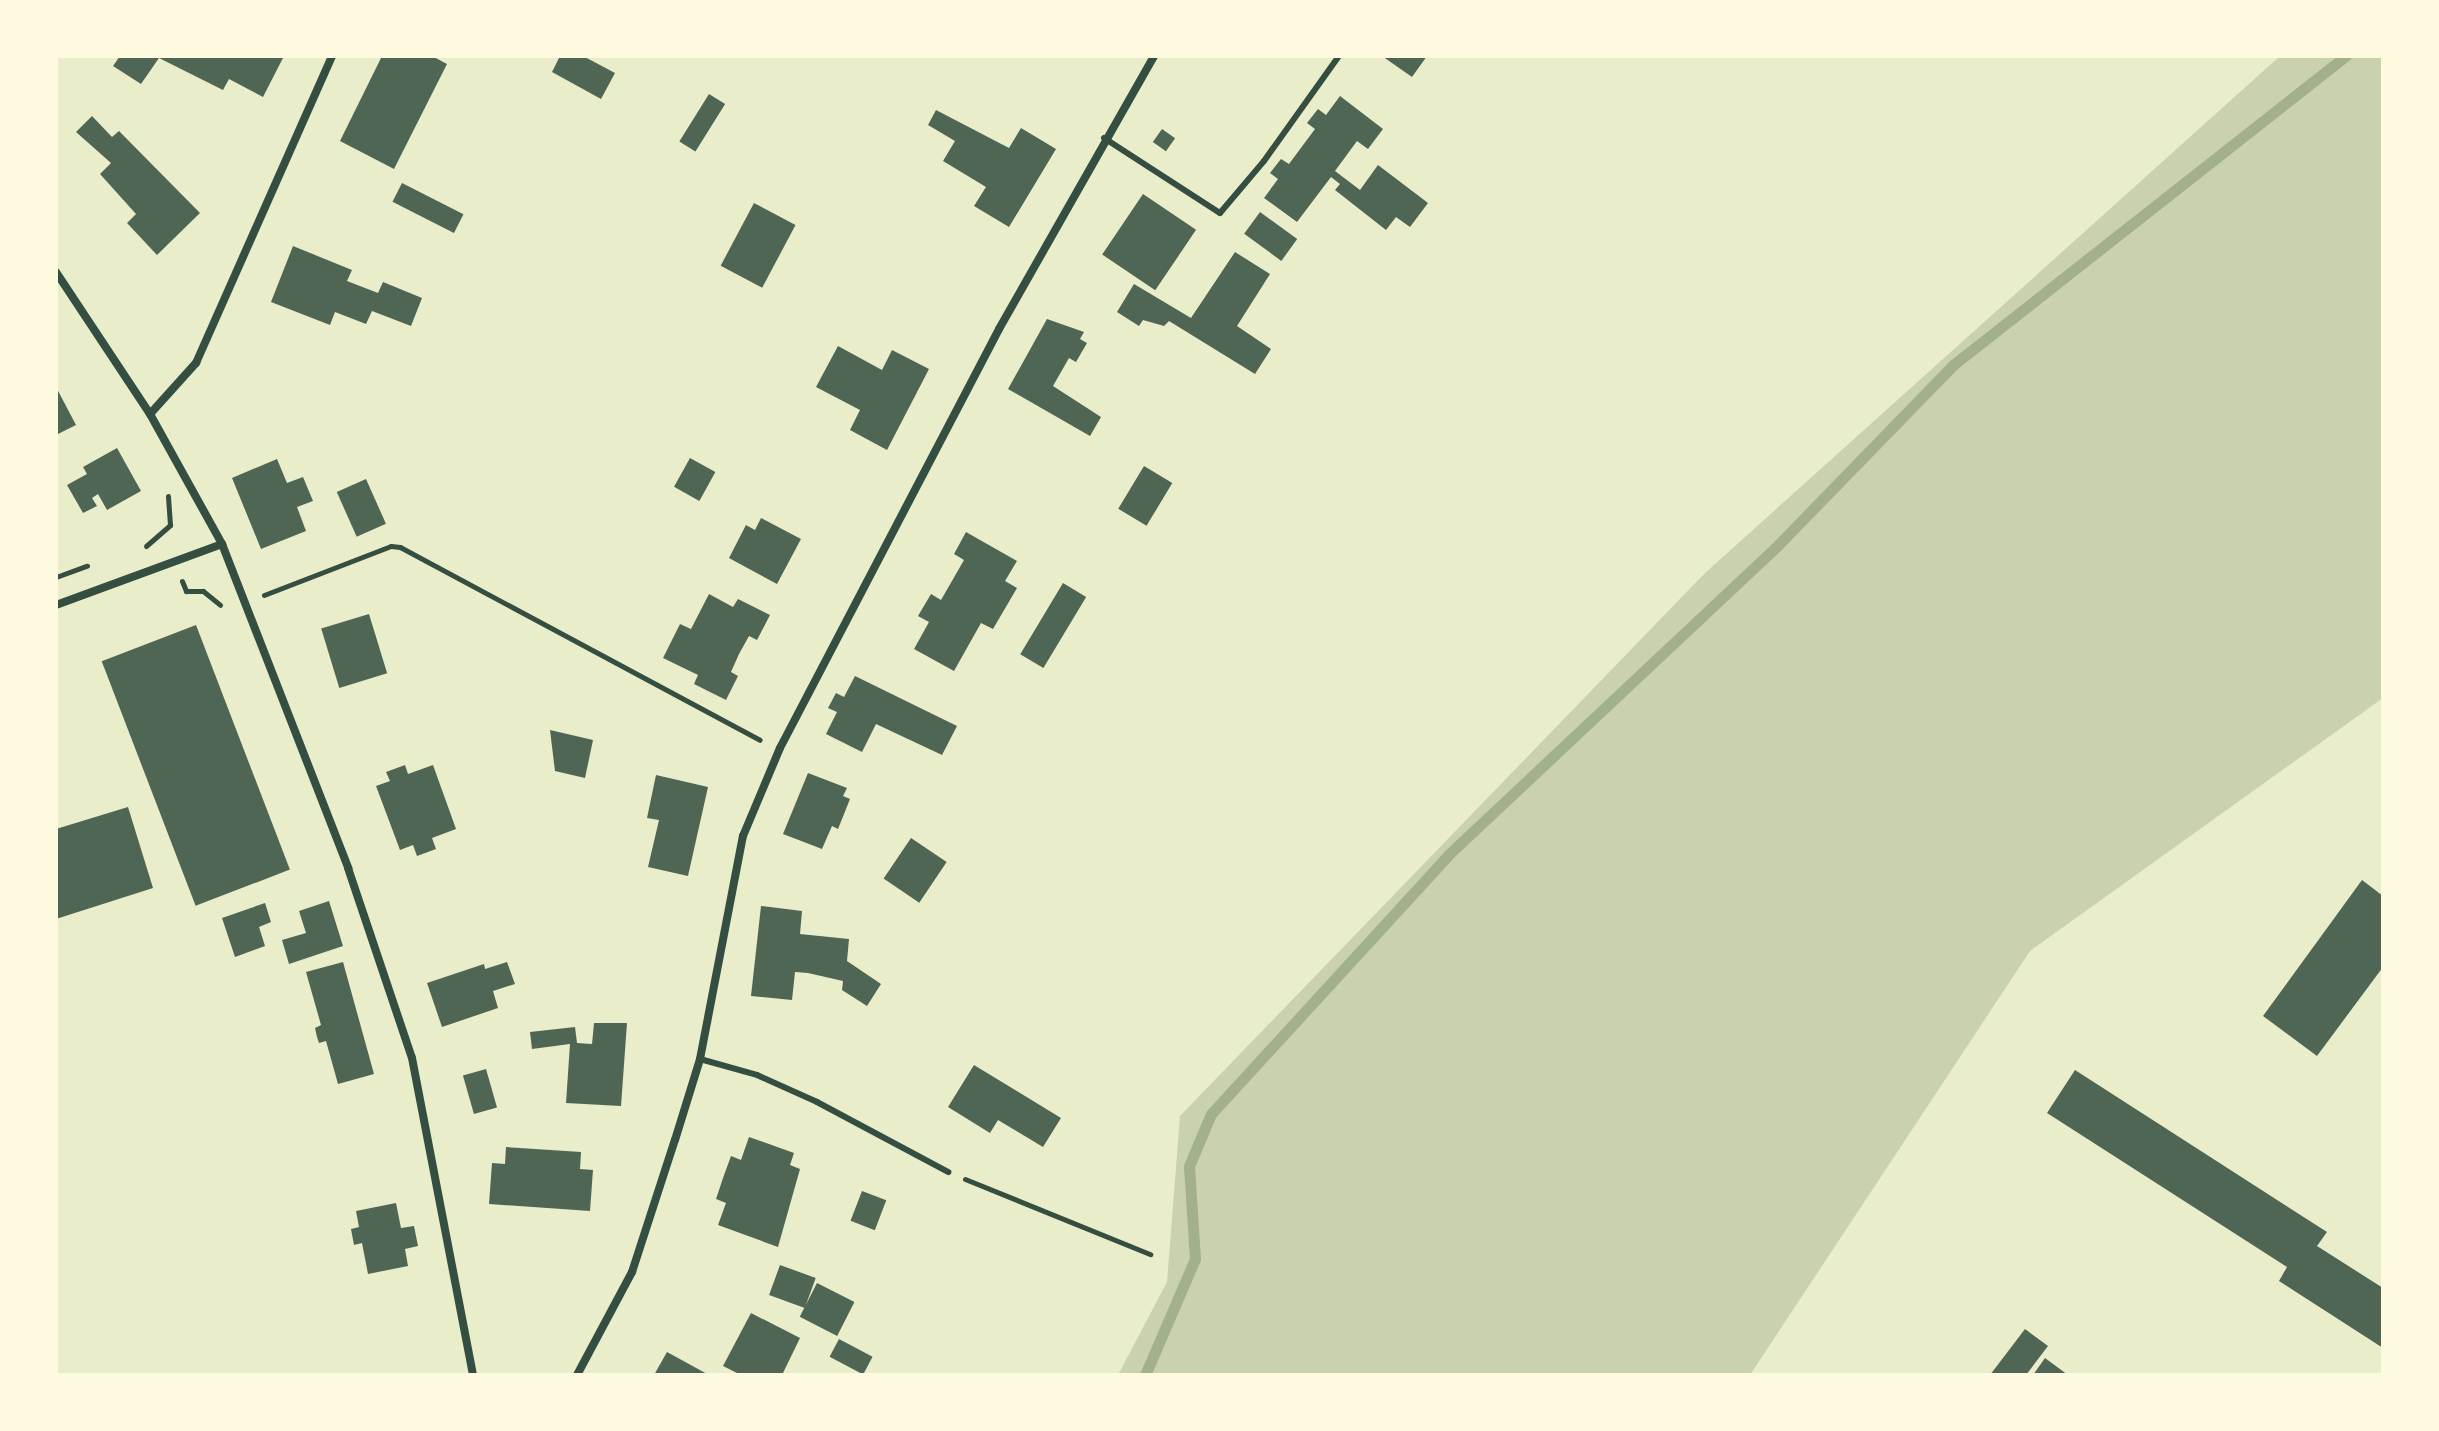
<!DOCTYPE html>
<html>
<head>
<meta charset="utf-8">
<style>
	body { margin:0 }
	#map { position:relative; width:2439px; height:1431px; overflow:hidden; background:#e9edc9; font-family:"Archivo Narrow",sans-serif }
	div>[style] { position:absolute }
	.green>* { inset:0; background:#cad2ad }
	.stream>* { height:11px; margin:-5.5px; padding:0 5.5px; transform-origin:5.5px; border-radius:5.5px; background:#a3b18a }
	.building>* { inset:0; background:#4f6655; transform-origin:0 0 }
	.path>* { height:5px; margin:-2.5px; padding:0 2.5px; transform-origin:2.5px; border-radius:2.5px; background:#344e41 }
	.service>* { height:6px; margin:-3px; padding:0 3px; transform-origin:3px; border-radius:3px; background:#344e41 }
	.minor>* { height:8px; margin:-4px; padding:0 4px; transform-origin:4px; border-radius:4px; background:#344e41 }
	span { translate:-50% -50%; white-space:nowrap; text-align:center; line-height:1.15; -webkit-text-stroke:6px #fefae0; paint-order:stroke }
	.frame { position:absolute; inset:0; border:58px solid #fefae0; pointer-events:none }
</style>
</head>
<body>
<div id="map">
	<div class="green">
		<i style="clip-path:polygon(2280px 56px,2383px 56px,2383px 698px,2030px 951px,1750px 1375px,1118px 1375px,1167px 1282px,1180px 1116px,1705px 573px)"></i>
	</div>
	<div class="stream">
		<i style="left:1145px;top:1375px;width:126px;rotate:-66.7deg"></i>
		<i style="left:1195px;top:1259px;width:93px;rotate:-93.7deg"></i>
		<i style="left:1189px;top:1166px;width:56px;rotate:-67.1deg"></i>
		<i style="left:1211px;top:1114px;width:351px;rotate:-47.5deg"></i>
		<i style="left:1448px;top:855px;width:453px;rotate:-43.2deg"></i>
		<i style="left:1778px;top:545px;width:251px;rotate:-45.8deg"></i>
		<i style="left:1953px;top:365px;width:500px;rotate:-38.2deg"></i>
	</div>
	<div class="building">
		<i style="clip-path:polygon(120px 56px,284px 56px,263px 97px,229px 79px,223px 90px,159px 58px,141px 84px,113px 66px)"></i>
		<i style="clip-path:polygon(382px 56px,432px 56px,447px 64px,394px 169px,340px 141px)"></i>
		<i style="clip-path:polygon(560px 56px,583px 56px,615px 73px,601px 99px,552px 72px)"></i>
		<i style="clip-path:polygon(1382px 56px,1427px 56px,1412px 77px)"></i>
		<i style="left:709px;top:94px;width:19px;height:56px;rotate:32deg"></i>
		<i style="clip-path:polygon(1340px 96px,1383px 129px,1368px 149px,1357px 141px,1335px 171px,1360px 190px,1378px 165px,1428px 203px,1410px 227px,1396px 217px,1386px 230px,1335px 190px,1340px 184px,1331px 177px,1297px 222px,1264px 198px,1278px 179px,1270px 173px,1281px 159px,1289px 164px,1315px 129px,1307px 123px,1318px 109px,1326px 115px)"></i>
		<i style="clip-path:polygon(936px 110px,1009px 148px,1021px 128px,1056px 149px,1009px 227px,974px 206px,986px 187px,943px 161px,955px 141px,928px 125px)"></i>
		<i style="clip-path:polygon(92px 116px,112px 137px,119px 131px,200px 213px,157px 255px,127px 223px,136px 214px,100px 174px,111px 163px,76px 132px)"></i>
		<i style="left:1162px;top:129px;width:16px;height:16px;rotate:35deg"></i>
		<i style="left:402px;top:183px;width:69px;height:21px;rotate:27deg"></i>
		<i style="left:1143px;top:194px;width:64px;height:73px;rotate:34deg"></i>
		<i style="left:754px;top:203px;width:47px;height:71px;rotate:28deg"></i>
		<i style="left:1260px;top:212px;width:46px;height:27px;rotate:36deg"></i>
		<i style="clip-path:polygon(293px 246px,352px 270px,347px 281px,378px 293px,383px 282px,422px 298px,411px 326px,372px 311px,366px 324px,335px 312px,330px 325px,271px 302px)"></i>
		<i style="clip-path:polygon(1235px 252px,1270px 274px,1237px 326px,1271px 349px,1255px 374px,1169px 321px,1164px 326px,1143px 320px,1139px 326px,1117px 312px,1134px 284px,1191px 318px)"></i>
		<i style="clip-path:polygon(1047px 319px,1084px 332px,1080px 339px,1087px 343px,1076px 362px,1069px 358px,1053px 386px,1101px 417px,1090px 436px,1008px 389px)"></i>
		<i style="clip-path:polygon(838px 346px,882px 370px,892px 350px,929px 369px,887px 450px,850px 430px,860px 410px,816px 387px)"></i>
		<i style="clip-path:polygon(56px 387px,76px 425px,56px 435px)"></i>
		<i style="clip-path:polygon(117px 448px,141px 491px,107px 510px,98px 494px,92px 498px,97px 506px,83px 513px,67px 485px,87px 474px,83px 467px)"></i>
		<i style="left:690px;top:458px;width:29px;height:33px;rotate:29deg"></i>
		<i style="clip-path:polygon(277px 459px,287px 483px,303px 477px,313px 501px,297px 507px,306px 531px,261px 549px,232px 478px)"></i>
		<i style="left:1144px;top:466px;width:33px;height:50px;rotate:31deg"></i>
		<i style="left:366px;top:479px;width:49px;height:32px;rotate:66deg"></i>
		<i style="clip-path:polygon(761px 518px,801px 539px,777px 584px,729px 558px,746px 525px,755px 530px)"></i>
		<i style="clip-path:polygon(966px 532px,1017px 561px,1005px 581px,1017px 588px,993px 629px,981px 623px,954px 671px,914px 649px,929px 622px,918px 616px,931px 594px,941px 600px,964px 560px,954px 554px)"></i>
		<i style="left:1063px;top:583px;width:27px;height:83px;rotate:31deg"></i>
		<i style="clip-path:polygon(709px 594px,733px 607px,738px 599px,770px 615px,757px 640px,749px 636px,739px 654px,731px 672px,738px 676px,726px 700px,694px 684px,698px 675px,663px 658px,680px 624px,691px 629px)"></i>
		<i style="left:369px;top:614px;width:62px;height:50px;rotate:73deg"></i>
		<i style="left:196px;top:625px;width:262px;height:101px;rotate:69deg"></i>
		<i style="clip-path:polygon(855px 676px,957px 726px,942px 755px,876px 724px,862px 752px,826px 734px,837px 712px,828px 708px,836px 693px,844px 697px)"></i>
		<i style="clip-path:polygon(550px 730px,593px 740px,585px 778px,555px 771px)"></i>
		<i style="clip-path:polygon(405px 765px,408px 774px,433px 765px,456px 829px,432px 838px,436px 849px,417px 856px,413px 845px,400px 850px,376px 786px,390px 781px,386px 772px)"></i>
		<i style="clip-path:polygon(808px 773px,847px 788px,843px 796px,850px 799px,838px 829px,832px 826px,822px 849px,783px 834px)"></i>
		<i style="clip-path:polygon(656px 775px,708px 787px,688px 876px,648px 867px,659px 820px,647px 818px)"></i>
		<i style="clip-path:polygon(128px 807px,153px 888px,56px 919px,56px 829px)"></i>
		<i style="left:911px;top:838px;width:43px;height:49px;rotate:34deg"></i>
		<i style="clip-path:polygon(2362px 880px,2383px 896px,2383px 967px,2317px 1056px,2263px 1016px)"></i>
		<i style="clip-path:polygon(329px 901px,343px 946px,289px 964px,282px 940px,306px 933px,299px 911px)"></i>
		<i style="clip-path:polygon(265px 903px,271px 922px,259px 927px,265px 946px,235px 957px,222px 918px)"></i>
		<i style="clip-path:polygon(761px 906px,802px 911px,800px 934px,849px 939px,847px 961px,881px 984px,867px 1006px,842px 990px,843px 981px,808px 973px,795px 972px,792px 1000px,751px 996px)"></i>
		<i style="clip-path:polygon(343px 962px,374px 1074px,338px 1084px,326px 1041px,319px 1043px,317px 1037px,315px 1028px,321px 1025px,306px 972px)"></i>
		<i style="clip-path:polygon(507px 962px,515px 984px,493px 991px,498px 1008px,442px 1027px,427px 983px,484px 964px,485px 969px)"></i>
		<i style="clip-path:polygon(594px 1023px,627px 1023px,621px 1106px,566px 1103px,570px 1044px,532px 1049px,530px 1032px,575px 1027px,577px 1043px,592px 1044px)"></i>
		<i style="clip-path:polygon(974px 1065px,1061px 1118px,1043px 1147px,998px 1120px,990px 1133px,948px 1107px)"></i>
		<i style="left:486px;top:1069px;width:40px;height:24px;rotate:74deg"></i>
		<i style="clip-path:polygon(2075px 1070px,2327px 1232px,2317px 1246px,2383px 1288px,2383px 1348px,2279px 1281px,2287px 1267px,2047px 1113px)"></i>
		<i style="clip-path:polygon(749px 1137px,794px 1153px,790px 1165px,800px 1169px,778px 1247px,718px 1225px,726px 1203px,716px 1199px,723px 1178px,731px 1156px,741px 1160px)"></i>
		<i style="clip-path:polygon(506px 1147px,581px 1152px,580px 1169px,593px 1170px,590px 1211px,489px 1204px,492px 1163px,505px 1164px)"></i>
		<i style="left:862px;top:1191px;width:26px;height:32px;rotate:21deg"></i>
		<i style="clip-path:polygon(396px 1203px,401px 1228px,414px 1226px,418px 1246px,405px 1249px,408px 1266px,368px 1274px,362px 1243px,354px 1245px,351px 1229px,359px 1227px,356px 1211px)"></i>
		<i style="left:780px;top:1265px;width:38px;height:32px;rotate:20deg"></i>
		<i style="left:817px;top:1283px;width:42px;height:38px;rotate:27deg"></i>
		<i style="clip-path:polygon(751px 1313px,800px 1338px,782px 1375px,741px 1375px,723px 1366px)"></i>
		<i style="clip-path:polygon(2025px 1329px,2048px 1346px,2026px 1375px,1990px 1375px)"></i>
		<i style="left:839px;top:1339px;width:38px;height:20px;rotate:28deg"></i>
		<i style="clip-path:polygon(667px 1352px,709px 1375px,654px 1375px)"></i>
		<i style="clip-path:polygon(2045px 1358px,2068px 1375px,2033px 1375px)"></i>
	</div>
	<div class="path">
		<i style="left:146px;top:546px;width:32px;rotate:-41deg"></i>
		<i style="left:170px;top:525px;width:29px;rotate:-94deg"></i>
		<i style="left:56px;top:577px;width:33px;rotate:-20deg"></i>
		<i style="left:182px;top:581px;width:11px;rotate:68deg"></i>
		<i style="left:186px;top:591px;width:17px"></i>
		<i style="left:203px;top:591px;width:22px;rotate:39deg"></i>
		<i style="left:264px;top:595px;width:136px;rotate:-21.1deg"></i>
		<i style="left:391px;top:546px;width:9px;rotate:6deg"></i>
		<i style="left:400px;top:547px;width:408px;rotate:28.2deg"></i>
		<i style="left:965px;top:1179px;width:200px;rotate:22.1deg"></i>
	</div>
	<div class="service">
		<i style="left:1104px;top:138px;width:138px;rotate:32.9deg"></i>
		<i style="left:1220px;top:213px;width:68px;rotate:-49.8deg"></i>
		<i style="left:1264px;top:161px;width:129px;rotate:-54.5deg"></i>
		<i style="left:700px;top:1059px;width:59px;rotate:15.7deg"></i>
		<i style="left:757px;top:1075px;width:66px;rotate:24.2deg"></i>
		<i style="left:817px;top:1102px;width:149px;rotate:28.1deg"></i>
	</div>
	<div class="minor">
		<i style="left:56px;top:272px;width:170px;rotate:56.5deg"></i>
		<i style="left:150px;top:414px;width:149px;rotate:61deg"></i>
		<i style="left:222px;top:544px;width:348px;rotate:68.7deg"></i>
		<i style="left:348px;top:868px;width:200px;rotate:71.4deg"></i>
		<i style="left:412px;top:1058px;width:323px;rotate:79.1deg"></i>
		<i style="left:150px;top:414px;width:69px;rotate:-48deg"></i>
		<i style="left:196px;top:363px;width:336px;rotate:-66.1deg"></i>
		<i style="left:56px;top:605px;width:177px;rotate:-20.2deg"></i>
		<i style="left:577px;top:1375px;width:117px;rotate:-61.9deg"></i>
		<i style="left:632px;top:1272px;width:139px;rotate:-72deg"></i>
		<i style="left:675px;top:1140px;width:85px;rotate:-72.8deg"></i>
		<i style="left:700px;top:1059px;width:227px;rotate:-79.1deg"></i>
		<i style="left:743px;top:836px;width:95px;rotate:-67.2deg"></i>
		<i style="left:780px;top:748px;width:473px;rotate:-62.4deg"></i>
		<i style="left:999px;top:329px;width:314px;rotate:-60.4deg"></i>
	</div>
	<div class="frame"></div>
</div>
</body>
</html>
